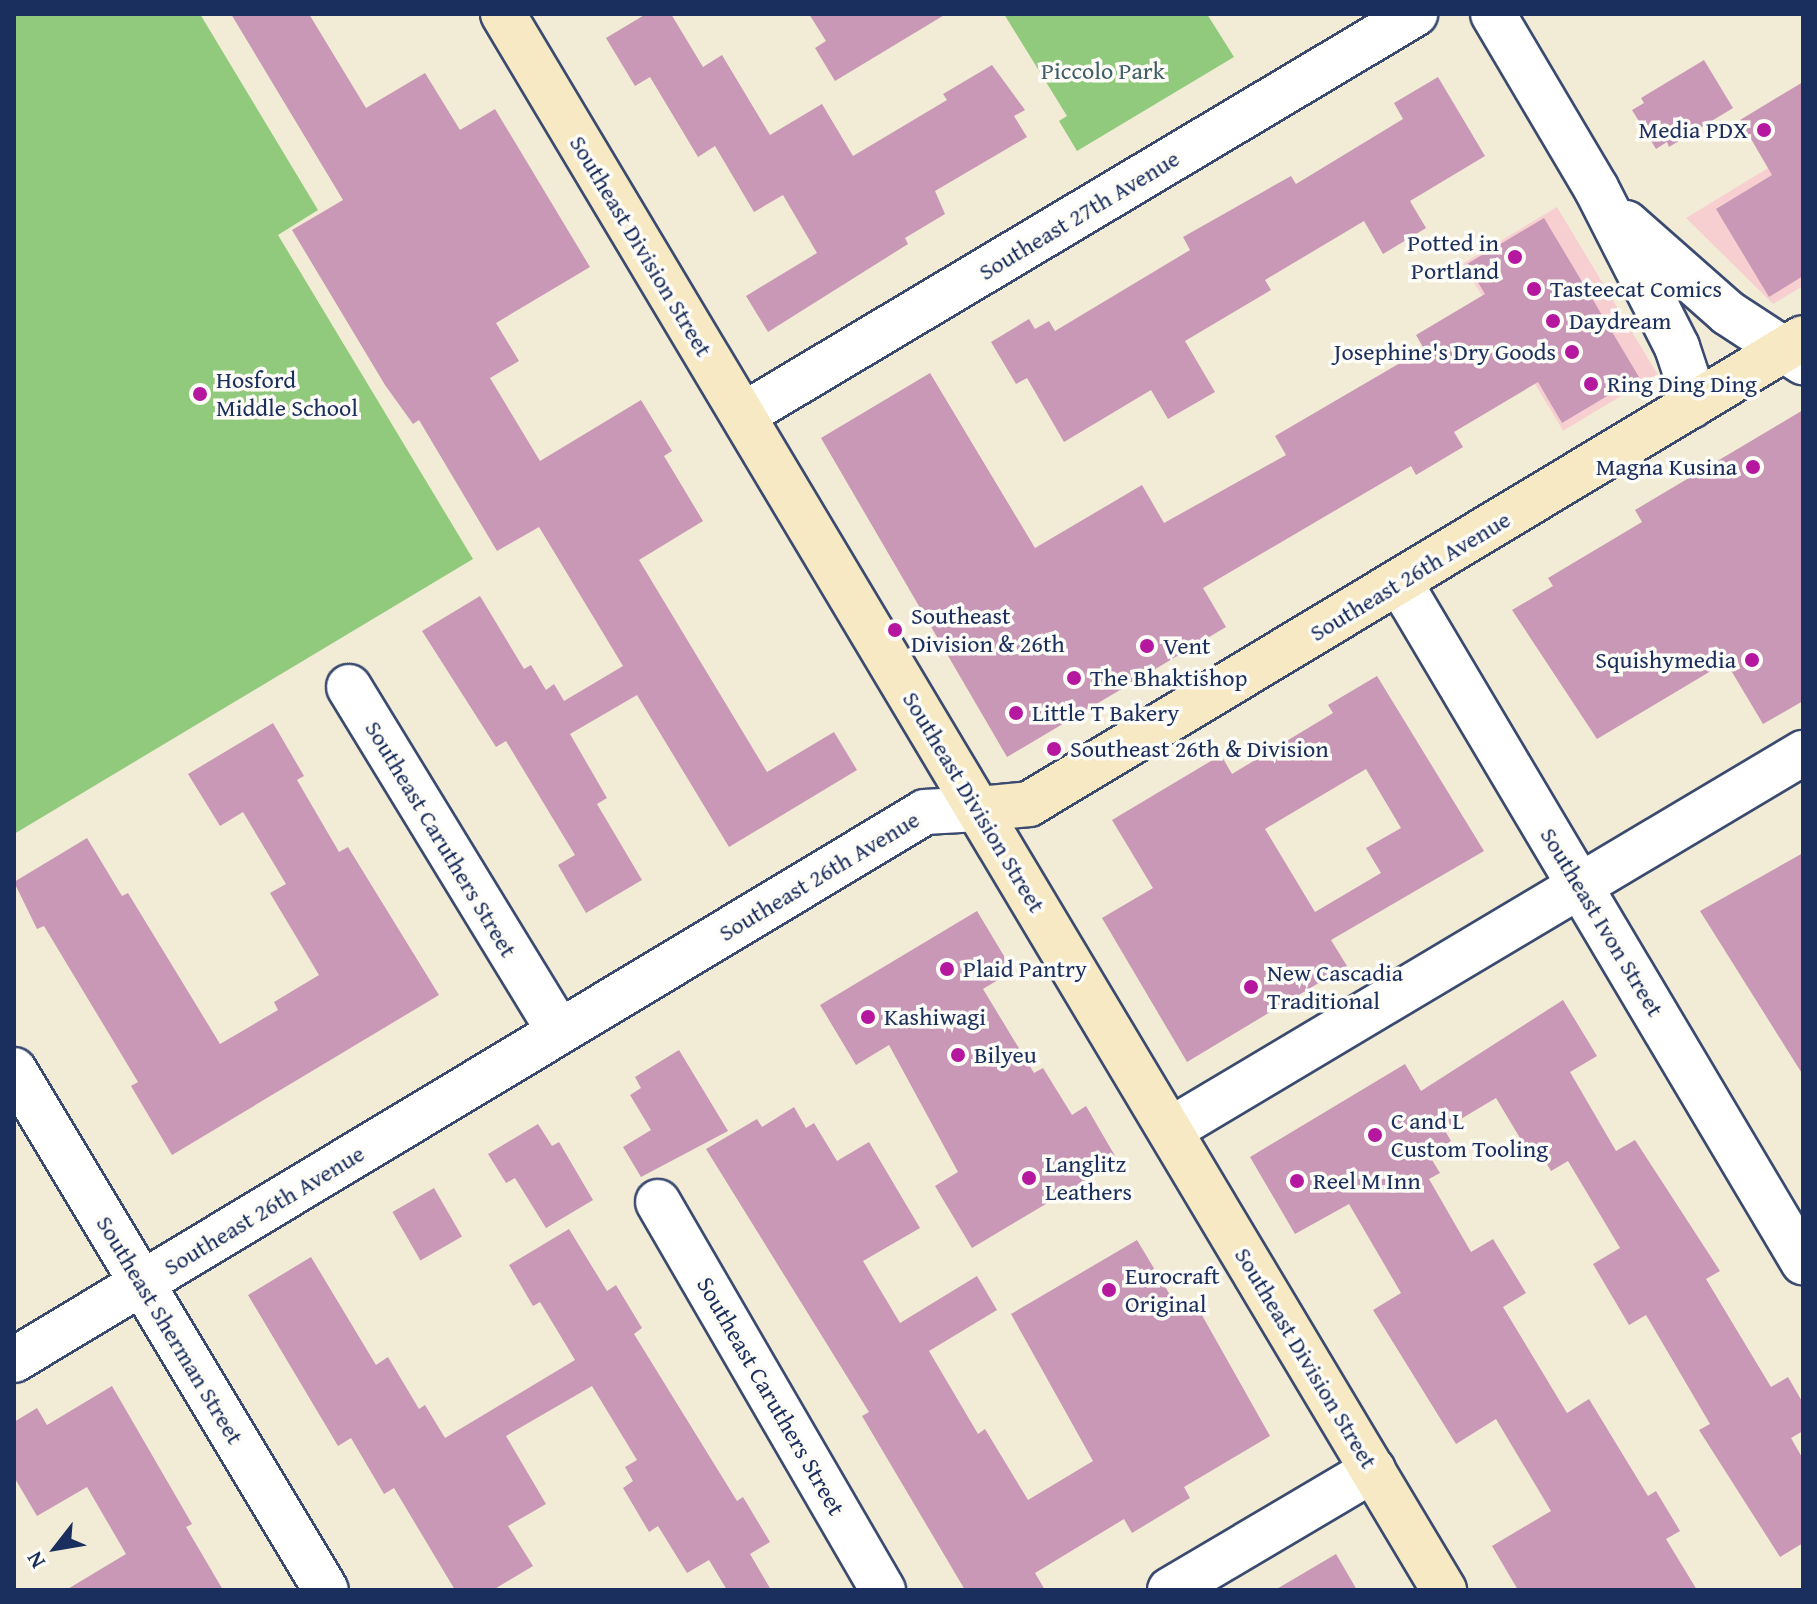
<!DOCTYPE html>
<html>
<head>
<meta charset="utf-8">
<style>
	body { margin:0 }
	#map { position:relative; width:1817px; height:1604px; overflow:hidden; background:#f2ecd6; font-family:"Gentium Book Plus",serif }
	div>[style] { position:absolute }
	.built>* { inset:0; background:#f7cfd1; transform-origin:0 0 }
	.green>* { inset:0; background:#92ca7d }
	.building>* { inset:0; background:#c998b6; transform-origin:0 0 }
	.roads { filter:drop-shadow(2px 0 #3b4b70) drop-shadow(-2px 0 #3b4b70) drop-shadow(0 2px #3b4b70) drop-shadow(0 -2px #3b4b70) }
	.street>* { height:44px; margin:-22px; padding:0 22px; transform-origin:22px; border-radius:22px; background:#fff }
	.secondary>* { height:44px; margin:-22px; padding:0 22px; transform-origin:22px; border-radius:22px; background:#f7e9c3 }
	.dots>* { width:22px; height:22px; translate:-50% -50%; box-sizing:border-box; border:4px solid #fdfcf7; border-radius:50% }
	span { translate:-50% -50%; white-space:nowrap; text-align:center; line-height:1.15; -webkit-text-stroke:7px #fdfcf7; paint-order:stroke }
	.park-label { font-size:24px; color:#3f5e67 }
	.poi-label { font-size:24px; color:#1b2f5e }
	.right { translate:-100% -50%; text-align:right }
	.left { translate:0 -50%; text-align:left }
	.street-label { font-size:24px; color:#1b2f5e }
	.frame { position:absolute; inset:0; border:16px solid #1b2f5e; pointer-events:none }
	.north { position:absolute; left:16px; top:1508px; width:80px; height:80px; -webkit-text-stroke:6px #fdfcf7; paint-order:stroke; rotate:239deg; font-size:22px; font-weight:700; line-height:32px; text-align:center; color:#1b2f5e }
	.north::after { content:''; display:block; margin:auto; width:28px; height:36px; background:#1b2f5e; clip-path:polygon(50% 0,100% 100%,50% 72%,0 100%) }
</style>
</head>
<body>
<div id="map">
	<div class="built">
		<i style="clip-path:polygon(1773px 165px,1803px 187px,1803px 286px,1773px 304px,1686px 218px)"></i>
		<i style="left:1557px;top:207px;width:195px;height:110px;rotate:59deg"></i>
	</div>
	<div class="green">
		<i style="clip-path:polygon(14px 14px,200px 14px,318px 210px,278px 235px,473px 559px,14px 834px)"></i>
		<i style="clip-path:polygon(1004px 14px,1207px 14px,1234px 57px,1077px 151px,1059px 121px,1067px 116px)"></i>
	</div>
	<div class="building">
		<i style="clip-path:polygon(231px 14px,309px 14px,366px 108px,425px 73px,460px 130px,495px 109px,590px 267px,496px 323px,519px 361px,490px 378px,540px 461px,641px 400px,672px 451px,664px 456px,703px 521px,639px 560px,767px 772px,834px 732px,857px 770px,729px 847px,637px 695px,570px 734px,607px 798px,597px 804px,642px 880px,586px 913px,558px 865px,575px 855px,506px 741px,496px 747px,422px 631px,480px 596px,524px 669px,531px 665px,546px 690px,554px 684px,564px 701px,623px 666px,539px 527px,497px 551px,419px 420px,413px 424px,385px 385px,292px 230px,343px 200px)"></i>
		<i style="clip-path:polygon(646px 14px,671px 14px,703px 67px,722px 55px,770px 135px,822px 104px,853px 156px,947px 100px,943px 94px,992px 65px,1025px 110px,1014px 116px,1027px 137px,935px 191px,945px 214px,905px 238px,908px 244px,768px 332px,746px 296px,817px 253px,783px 195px,754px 212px,715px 146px,698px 157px,650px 77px,635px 86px,606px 38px)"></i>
		<i style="clip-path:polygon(809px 14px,946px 14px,835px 81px,815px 48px,826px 41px)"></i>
		<i style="clip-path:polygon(1704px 60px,1733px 108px,1669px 147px,1667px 142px,1656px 149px,1632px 110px,1644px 103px,1641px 98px)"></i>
		<i style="clip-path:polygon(1438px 77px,1485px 156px,1410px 201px,1426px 228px,1383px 254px,1364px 221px,1265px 280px,1271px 290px,1185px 341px,1215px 392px,1168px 419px,1151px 390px,1064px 442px,1027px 378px,1016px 384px,991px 342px,1029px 319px,1035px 329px,1049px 321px,1055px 331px,1190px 250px,1183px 237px,1291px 176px,1296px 184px,1403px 119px,1394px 103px)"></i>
		<i style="clip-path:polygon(1803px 82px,1803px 276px,1769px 297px,1716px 209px,1772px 175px,1740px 120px)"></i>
		<i style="clip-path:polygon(1544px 218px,1639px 377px,1562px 423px,1538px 382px,1454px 432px,1463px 447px,1416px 475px,1411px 466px,1203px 588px,1226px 627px,1007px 757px,821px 438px,930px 373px,1035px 548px,1142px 485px,1164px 523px,1286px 455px,1275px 436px,1424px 349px,1416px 335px,1485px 294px,1467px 264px)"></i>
		<i style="clip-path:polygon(1803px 410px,1803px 701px,1763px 724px,1726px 662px,1597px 739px,1512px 610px,1553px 586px,1548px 578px,1642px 522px,1635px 510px)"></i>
		<i style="clip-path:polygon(evenodd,1377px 676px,1484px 851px,1331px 940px,1347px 966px,1187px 1062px,1102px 918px,1153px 888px,1112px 820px,1221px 755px,1232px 774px,1333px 713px,1328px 705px,1377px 676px,1366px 769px,1401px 828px,1366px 848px,1381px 873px,1315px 912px,1265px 829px,1366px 769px)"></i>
		<i style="clip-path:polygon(273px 723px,304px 776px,297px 780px,339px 852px,348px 847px,439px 995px,172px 1155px,131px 1086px,138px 1082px,44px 926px,37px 929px,14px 882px,87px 838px,122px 896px,128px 893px,220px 1044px,278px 1010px,274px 1002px,319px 975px,270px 893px,286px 884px,243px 812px,220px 826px,188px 774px)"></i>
		<i style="clip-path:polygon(1803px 853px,1803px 1075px,1700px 911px)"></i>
		<i style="clip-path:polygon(977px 911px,1013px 971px,983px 989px,1034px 1073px,1043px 1068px,1072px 1115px,1086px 1106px,1118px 1161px,972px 1248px,935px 1186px,958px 1172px,889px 1045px,856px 1065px,820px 1005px)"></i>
		<i style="clip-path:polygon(1563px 1000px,1597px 1056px,1570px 1072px,1616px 1151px,1635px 1140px,1720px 1271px,1706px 1279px,1771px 1387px,1788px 1377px,1803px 1403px,1803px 1431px,1791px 1438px,1803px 1459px,1803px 1543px,1780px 1557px,1699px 1430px,1710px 1424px,1646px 1315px,1629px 1325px,1593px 1264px,1620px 1248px,1568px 1161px,1551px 1171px,1537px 1147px,1529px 1153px,1496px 1098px,1444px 1129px,1451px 1141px,1429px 1155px,1440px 1173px,1429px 1179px,1471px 1252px,1493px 1239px,1526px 1293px,1503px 1307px,1567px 1413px,1589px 1399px,1648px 1496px,1656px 1491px,1680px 1531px,1666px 1539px,1697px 1590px,1518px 1590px,1492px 1546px,1551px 1511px,1496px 1419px,1456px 1444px,1373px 1310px,1401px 1293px,1349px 1204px,1295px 1234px,1250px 1157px,1405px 1064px,1421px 1091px)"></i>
		<i style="clip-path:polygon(679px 1050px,728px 1131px,641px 1177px,623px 1147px,651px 1130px,630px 1095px,641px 1088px,635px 1077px)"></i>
		<i style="clip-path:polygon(794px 1107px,806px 1128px,814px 1123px,837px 1161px,869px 1142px,920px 1228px,863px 1261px,900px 1323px,977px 1276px,997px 1310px,929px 1351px,978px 1434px,985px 1429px,1028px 1500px,1093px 1461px,1011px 1314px,1137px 1240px,1179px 1310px,1194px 1301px,1270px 1436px,1184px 1487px,1190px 1498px,1132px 1533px,1124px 1519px,1035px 1573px,1045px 1590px,965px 1590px,862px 1416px,869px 1412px,706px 1149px,757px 1119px,762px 1127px)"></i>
		<i style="clip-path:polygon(538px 1124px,552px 1146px,559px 1142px,593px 1200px,546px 1228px,515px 1178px,506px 1183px,488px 1154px)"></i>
		<i style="left:434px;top:1188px;width:56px;height:48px;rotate:60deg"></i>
		<i style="clip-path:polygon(569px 1229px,607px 1291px,616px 1285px,642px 1328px,634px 1334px,737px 1501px,743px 1497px,770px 1542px,750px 1554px,771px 1590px,727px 1590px,709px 1560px,687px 1573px,658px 1526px,649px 1532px,623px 1488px,633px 1481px,625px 1467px,637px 1460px,592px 1386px,506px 1436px,546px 1504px,508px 1526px,533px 1566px,493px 1590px,455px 1590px,394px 1488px,384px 1494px,351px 1438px,338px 1446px,248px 1295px,311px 1257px,376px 1365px,388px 1357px,419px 1409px,425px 1405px,445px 1438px,575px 1360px,540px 1302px,533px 1306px,509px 1265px)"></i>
		<i style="clip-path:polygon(112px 1386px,192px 1524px,186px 1527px,223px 1590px,66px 1590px,126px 1554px,87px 1487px,37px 1516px,14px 1477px,14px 1422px,37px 1408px,47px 1425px)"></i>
		<i style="clip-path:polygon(1336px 1554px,1357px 1590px,1275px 1590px)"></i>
	</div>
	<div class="roads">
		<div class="street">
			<i style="left:1493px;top:14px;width:202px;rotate:59.4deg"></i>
			<i style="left:1596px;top:188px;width:178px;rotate:63deg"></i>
			<i style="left:1677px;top:347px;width:41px;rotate:71.6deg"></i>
			<i style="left:1690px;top:386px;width:20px;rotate:87deg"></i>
			<i style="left:1626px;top:223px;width:136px;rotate:41.4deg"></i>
			<i style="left:1728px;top:313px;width:90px;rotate:33.2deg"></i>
			<i style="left:743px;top:415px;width:783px;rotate:-30.83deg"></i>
			<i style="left:1400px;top:583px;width:790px;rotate:59.31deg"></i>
			<i style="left:349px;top:687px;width:403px;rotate:58.6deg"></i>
			<i style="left:14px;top:1070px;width:606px;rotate:59.04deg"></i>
			<i style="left:1170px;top:1130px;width:737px;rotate:-30.78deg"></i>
			<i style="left:658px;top:1202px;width:449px;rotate:59.9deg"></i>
			<i style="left:14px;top:1360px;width:1063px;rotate:-31.03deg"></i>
			<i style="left:925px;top:812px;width:53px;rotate:-3.2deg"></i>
			<i style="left:1170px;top:1590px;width:236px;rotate:-30.6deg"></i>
		</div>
		<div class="secondary">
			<i style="left:503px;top:14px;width:1836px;rotate:59.16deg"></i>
			<i style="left:978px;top:809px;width:51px;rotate:-5.6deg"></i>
			<i style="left:1029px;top:804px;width:903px;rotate:-31.05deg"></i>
		</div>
	</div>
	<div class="dots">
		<i style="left:1764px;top:130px;background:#b5179e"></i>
		<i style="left:1515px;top:257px;background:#b5179e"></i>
		<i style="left:1534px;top:289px;background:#b5179e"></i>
		<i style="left:1553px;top:321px;background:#b5179e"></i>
		<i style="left:1572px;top:352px;background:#b5179e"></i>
		<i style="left:1591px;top:384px;background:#b5179e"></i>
		<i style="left:200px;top:394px;background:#b5179e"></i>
		<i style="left:1753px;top:467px;background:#b5179e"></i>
		<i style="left:895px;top:630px;background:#b5179e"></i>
		<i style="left:1147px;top:646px;background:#b5179e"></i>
		<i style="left:1752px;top:660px;background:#b5179e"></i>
		<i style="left:1074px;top:678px;background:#b5179e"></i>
		<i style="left:1016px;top:713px;background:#b5179e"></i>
		<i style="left:1054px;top:749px;background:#b5179e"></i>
		<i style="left:947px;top:969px;background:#b5179e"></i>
		<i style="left:1251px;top:987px;background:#b5179e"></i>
		<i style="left:868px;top:1017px;background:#b5179e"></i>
		<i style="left:958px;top:1055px;background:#b5179e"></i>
		<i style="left:1375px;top:1135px;background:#b5179e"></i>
		<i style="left:1029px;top:1178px;background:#b5179e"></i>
		<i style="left:1297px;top:1181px;background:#b5179e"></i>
		<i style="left:1109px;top:1290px;background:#b5179e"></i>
	</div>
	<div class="park-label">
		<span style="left:1103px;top:71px">Piccolo Park</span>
	</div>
	<div class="poi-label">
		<span class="right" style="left:1748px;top:130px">Media PDX</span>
		<span class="right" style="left:1499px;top:257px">Potted in<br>Portland</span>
		<span class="left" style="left:1550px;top:289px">Tasteecat Comics</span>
		<span class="left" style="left:1569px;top:321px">Daydream</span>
		<span class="right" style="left:1556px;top:352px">Josephine's Dry Goods</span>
		<span class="left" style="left:216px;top:394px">Hosford<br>Middle School</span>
		<span class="left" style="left:1607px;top:384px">Ring Ding Ding</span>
		<span class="right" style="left:1737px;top:467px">Magna Kusina</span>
		<span class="left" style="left:911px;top:630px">Southeast<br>Division &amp; 26th</span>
		<span class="left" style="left:1163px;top:646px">Vent</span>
		<span class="right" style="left:1736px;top:660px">Squishymedia</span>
		<span class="left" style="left:1090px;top:678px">The Bhaktishop</span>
		<span class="left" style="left:1032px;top:713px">Little T Bakery</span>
		<span class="left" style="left:1070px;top:749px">Southeast 26th &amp; Division</span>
		<span class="left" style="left:963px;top:969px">Plaid Pantry</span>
		<span class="left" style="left:1267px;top:987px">New Cascadia<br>Traditional</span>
		<span class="left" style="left:884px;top:1017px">Kashiwagi</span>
		<span class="left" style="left:974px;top:1055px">Bilyeu</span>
		<span class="left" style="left:1391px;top:1135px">C and L<br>Custom Tooling</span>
		<span class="left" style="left:1045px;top:1178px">Langlitz<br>Leathers</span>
		<span class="left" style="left:1313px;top:1181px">Reel M Inn</span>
		<span class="left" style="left:1125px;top:1290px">Eurocraft<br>Original</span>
	</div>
	<div class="street-label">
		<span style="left:1079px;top:215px;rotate:-31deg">Southeast 27th Avenue</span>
		<span style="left:641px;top:246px;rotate:59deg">Southeast Division Street</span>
		<span style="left:1410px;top:576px;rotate:-31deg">Southeast 26th Avenue</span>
		<span style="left:974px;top:802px;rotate:59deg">Southeast Division Street</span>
		<span style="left:441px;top:839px;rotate:59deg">Southeast Caruthers Street</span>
		<span style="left:819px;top:876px;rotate:-31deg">Southeast 26th Avenue</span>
		<span style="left:1602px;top:922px;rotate:59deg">Southeast Ivon Street</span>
		<span style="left:264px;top:1210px;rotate:-31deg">Southeast 26th Avenue</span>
		<span style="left:170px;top:1330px;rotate:59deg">Southeast Sherman Street</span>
		<span style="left:1306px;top:1358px;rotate:59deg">Southeast Division Street</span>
		<span style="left:771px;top:1396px;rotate:60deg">Southeast Caruthers Street</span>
	</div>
	<div class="frame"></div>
	<div class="north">N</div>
</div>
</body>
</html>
